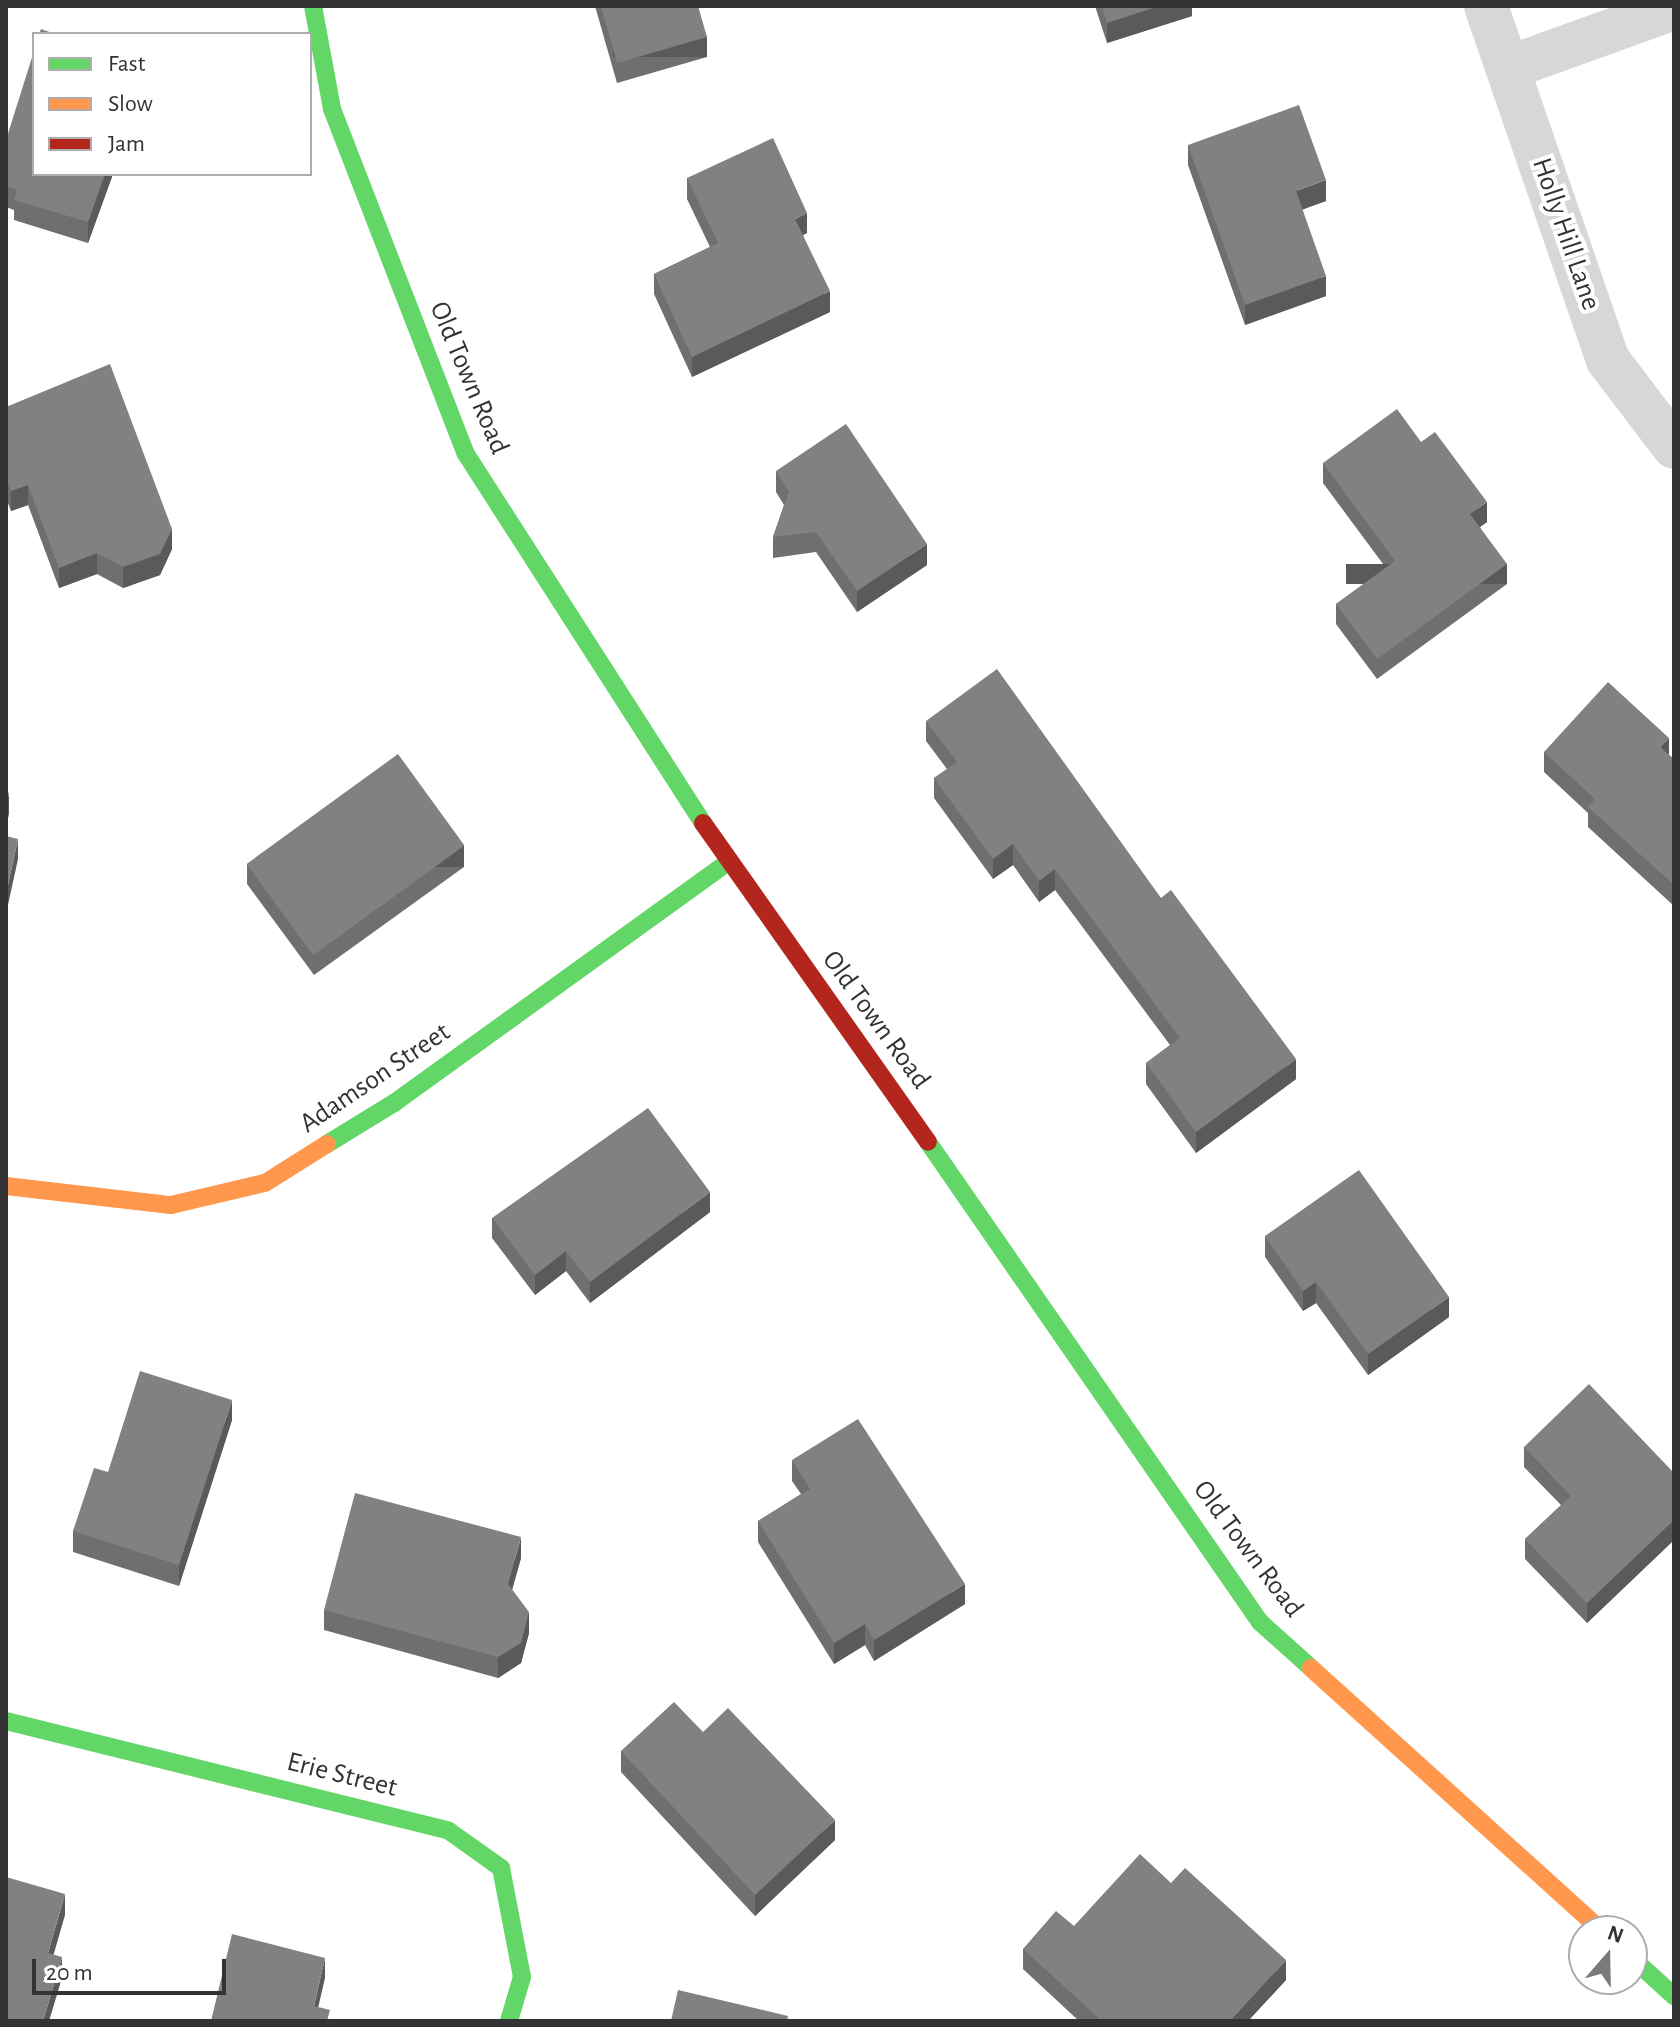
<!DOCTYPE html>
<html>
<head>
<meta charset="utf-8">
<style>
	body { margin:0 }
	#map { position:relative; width:1680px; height:2027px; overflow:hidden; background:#fff; font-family:"Alegreya Sans",sans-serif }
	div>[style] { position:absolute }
	.street>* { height:44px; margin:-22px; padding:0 22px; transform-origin:22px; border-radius:22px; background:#d7d7d7 }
	.fast>* { height:18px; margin:-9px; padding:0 9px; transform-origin:9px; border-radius:9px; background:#63d668 }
	.slow>* { height:18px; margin:-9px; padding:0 9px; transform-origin:9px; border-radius:9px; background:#ff974d }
	.jam>* { height:18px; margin:-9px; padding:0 9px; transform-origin:9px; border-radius:9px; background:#b3261e }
	.wall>* { inset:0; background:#6f6f6f }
	.shaded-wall>* { inset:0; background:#5a5a5a; transform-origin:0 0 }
	.building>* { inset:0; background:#818181; transform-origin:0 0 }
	span { translate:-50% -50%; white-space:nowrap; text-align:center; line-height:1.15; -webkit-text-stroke:8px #fff; paint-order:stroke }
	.street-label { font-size:28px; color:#333 }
	.frame { position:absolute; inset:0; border:8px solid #333; pointer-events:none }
	.legend { position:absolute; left:32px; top:32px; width:280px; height:144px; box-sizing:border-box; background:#fff; border:2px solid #adadad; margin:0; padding:10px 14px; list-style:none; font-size:24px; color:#333 }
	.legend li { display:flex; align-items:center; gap:16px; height:40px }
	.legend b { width:40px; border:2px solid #adadad }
	.north { position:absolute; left:1568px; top:1915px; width:80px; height:80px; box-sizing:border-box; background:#fff; border:2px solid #adadad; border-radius:50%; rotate:20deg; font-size:22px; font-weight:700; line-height:32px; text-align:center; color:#333 }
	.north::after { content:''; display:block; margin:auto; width:28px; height:36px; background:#7a7a7a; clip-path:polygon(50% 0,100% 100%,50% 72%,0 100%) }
	.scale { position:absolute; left:32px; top:1959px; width:194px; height:36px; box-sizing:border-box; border:4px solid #333; border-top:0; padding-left:10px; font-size:24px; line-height:28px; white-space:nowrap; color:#333; -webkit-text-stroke:6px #fff; paint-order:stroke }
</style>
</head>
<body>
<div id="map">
	<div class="street">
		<i style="left:1486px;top:6px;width:374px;rotate:71deg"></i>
		<i style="left:1608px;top:360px;width:109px;rotate:52.8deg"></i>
		<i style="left:1508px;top:68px;width:177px;rotate:-19.9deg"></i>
	</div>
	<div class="fast">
		<i style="left:313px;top:6px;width:105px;rotate:79.5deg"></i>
		<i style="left:332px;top:109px;width:370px;rotate:68.8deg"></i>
		<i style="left:466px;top:454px;width:439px;rotate:57.3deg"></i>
		<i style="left:928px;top:1142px;width:584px;rotate:55.33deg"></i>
		<i style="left:1260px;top:1622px;width:69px;rotate:42deg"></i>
		<i style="left:327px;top:1144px;width:79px;rotate:-31.5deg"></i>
		<i style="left:394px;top:1103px;width:412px;rotate:-35.8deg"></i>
		<i style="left:6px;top:1721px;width:456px;rotate:13.9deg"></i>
		<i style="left:449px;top:1831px;width:64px;rotate:35.4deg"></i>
		<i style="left:501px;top:1868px;width:111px;rotate:79.1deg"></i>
		<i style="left:522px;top:1977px;width:46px;rotate:106.5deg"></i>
		<i style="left:1632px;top:1958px;width:57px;rotate:42.1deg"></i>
	</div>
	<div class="slow">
		<i style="left:6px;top:1186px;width:166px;rotate:6.6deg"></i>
		<i style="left:171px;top:1205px;width:97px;rotate:-13.2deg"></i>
		<i style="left:265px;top:1183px;width:73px;rotate:-32.2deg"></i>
		<i style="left:1311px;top:1668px;width:392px;rotate:42.1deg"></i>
	</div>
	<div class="jam">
		<i style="left:703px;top:823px;width:390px;rotate:54.8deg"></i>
	</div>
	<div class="wall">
		<i style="clip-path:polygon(595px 6px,698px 6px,707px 57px,617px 83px)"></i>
		<i style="clip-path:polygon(1095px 6px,1192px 6px,1192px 16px,1107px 43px)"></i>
		<i style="clip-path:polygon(6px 140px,34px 174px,113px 174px,88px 243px,14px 220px,14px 210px,6px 207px)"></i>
		<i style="clip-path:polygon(1188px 145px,1326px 201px,1302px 209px,1326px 296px,1245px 325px,1188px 165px)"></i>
		<i style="clip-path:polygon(687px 178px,807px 233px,803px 235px,830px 312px,692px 377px,654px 294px,654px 274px,710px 247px,687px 199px)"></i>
		<i style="clip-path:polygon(6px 407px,172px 549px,160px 575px,123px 588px,97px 574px,59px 588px,28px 505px,11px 511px,6px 498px)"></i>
		<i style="clip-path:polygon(1421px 442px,1487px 522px,1480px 527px,1507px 584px,1377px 679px,1336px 624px,1336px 604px,1386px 568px,1323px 483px,1323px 463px)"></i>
		<i style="clip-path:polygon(776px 471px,927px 565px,857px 612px,816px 552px,773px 558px,773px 537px,784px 505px,776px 492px)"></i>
		<i style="clip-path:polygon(926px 721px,1161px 898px,1296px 1079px,1196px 1153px,1146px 1084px,1146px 1063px,1170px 1045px,1055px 890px,1039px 902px,1013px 865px,993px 879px,934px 798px,934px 778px,947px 769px,926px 741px)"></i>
		<i style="clip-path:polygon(1544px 752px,1669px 755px,1674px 759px,1674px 906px,1588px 827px,1588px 813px,1544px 772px)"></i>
		<i style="clip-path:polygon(247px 864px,464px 867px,314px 975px,247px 884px)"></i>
		<i style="clip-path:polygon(710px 1212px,590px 1303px,566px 1271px,535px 1295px,492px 1238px,492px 1218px)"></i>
		<i style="clip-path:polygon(1265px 1236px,1449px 1317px,1368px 1375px,1316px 1303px,1303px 1311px,1265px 1257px)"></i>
		<i style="clip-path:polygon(232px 1420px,179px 1586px,73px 1552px,73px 1531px,108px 1472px)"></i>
		<i style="clip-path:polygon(1524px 1447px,1674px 1473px,1674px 1540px,1587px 1623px,1525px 1559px,1525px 1539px,1561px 1505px,1524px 1467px)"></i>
		<i style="clip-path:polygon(792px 1460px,965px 1604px,874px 1661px,865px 1645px,834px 1664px,758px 1542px,758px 1521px,801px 1494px,792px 1481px)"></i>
		<i style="clip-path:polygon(521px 1558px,512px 1590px,529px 1633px,521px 1663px,498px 1678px,324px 1630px,324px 1610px)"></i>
		<i style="clip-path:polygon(703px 1732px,835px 1840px,755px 1916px,621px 1772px,621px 1751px)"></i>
		<i style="clip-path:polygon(1171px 1883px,1286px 1980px,1248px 2021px,1079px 2021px,1023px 1969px,1023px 1949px)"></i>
	</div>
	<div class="shaded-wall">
		<i style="clip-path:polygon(1159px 6px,1192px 6px,1192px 16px,1107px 43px,1107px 23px)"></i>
		<i style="left:707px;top:37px;width:20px;height:94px;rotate:90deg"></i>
		<i style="clip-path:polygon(105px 174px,113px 174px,88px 243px,88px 222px)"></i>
		<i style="clip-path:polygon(1326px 180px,1326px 201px,1296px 212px,1296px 191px)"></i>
		<i style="clip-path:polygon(807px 213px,807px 233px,795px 239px,795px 219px)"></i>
		<i style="clip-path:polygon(1326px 276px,1326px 296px,1245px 325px,1245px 305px)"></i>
		<i style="clip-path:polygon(830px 291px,830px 312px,692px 377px,692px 357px)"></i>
		<i style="clip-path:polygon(28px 485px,28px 505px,11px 511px,11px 491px)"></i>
		<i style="clip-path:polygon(1487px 502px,1487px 522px,1470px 534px,1470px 514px)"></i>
		<i style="clip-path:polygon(172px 529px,172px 549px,160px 575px,123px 588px,123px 567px)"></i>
		<i style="clip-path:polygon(927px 544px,927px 565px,857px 612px,857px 591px)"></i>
		<i style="clip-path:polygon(97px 553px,97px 574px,59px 588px,59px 568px)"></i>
		<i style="left:1507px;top:564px;width:20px;height:161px;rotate:90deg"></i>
		<i style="clip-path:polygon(1669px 738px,1669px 758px,1660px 747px)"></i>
		<i style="clip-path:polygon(9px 793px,9px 814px,6px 827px,6px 806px)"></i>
		<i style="clip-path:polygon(18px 839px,18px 859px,6px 914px,6px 894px)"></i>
		<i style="clip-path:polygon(1013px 844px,1013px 865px,993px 879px,993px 859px)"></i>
		<i style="left:464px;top:846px;width:21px;height:185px;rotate:90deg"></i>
		<i style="clip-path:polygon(1055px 869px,1055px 890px,1039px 902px,1039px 881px)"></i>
		<i style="clip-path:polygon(1296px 1059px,1296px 1079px,1196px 1153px,1196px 1132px)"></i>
		<i style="clip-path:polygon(710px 1192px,710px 1212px,590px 1303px,590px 1282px)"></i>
		<i style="clip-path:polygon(566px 1251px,566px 1271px,535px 1295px,535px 1275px)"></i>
		<i style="clip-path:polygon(1316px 1282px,1316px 1303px,1303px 1311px,1303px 1291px)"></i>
		<i style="clip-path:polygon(1449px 1297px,1449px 1317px,1368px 1375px,1368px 1354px)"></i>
		<i style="clip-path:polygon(232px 1400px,232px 1420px,179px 1586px,179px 1565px)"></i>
		<i style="clip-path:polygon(1674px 1520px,1674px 1540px,1587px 1623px,1587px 1603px)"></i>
		<i style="clip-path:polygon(521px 1537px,521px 1558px,508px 1604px,508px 1584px)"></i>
		<i style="clip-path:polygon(965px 1584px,965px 1604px,874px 1661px,874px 1640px)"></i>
		<i style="clip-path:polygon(529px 1612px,529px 1633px,521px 1663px,498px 1678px,498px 1657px)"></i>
		<i style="clip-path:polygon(865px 1624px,865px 1645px,834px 1664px,834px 1643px)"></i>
		<i style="clip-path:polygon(835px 1820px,835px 1840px,755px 1916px,755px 1895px)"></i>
		<i style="clip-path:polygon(65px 1894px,65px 1915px,48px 1974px,48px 1953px)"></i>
		<i style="clip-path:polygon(62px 1957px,62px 1978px,49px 2021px,43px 2021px)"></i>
		<i style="clip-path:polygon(325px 1958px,325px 1978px,315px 2021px,314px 2006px)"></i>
		<i style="clip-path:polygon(1286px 1960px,1286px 1980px,1248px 2021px,1230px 2021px)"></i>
	</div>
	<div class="building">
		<i style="clip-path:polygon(601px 6px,698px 6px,707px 37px,617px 63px)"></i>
		<i style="clip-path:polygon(1102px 6px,1159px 6px,1107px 23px)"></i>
		<i style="clip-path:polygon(41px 29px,55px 34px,39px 34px)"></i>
		<i style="clip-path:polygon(34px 51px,34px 174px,105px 174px,88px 222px,14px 200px,17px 190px,6px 186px,6px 140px)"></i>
		<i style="clip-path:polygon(1299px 105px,1326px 180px,1296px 191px,1326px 276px,1245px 305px,1188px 145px)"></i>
		<i style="clip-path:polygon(773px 138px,807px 213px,795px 219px,830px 291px,692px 357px,654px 274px,718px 243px,687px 178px)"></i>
		<i style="clip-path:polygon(110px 364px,172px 529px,160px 554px,123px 567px,97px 553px,59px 568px,28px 485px,11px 491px,6px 478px,6px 407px)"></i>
		<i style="clip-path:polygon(1397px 409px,1421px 442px,1435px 432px,1487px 502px,1470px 514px,1507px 564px,1377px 659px,1336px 604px,1395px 561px,1323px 463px)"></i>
		<i style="clip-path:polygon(846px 424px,927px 544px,857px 591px,816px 532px,773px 537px,789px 492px,776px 471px)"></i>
		<i style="clip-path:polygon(997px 669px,1161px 898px,1171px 890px,1296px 1059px,1196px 1132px,1146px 1063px,1180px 1038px,1055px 869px,1039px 881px,1013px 844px,993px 859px,934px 778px,957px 762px,926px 721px)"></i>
		<i style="clip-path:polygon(1608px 682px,1669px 738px,1660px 747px,1674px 759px,1674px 885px,1588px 807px,1595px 799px,1544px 752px)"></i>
		<i style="left:398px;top:754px;width:113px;height:187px;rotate:54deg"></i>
		<i style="clip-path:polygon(6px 792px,9px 793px,6px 806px)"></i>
		<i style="clip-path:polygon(6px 836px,18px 839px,6px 894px)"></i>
		<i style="clip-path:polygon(648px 1108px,710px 1192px,590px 1282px,566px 1251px,535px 1275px,492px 1218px)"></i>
		<i style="clip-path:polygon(1359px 1170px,1449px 1297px,1368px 1354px,1316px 1282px,1303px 1291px,1265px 1236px)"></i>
		<i style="clip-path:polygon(140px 1371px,232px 1400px,179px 1565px,73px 1531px,94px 1468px,108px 1472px)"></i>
		<i style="clip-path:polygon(1589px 1384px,1674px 1473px,1674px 1520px,1587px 1603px,1525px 1539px,1571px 1496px,1524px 1447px)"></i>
		<i style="clip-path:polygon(858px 1419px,965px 1584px,874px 1640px,865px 1624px,834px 1643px,758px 1521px,810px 1489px,792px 1460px)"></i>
		<i style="clip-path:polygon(355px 1493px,521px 1537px,508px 1584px,529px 1612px,521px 1643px,498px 1657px,324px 1610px)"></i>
		<i style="clip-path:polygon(674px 1702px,703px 1732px,728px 1708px,835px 1820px,755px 1895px,621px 1751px)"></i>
		<i style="clip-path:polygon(1140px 1854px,1171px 1883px,1185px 1868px,1286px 1960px,1230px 2021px,1102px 2021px,1023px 1949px,1056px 1911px,1074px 1926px)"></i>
		<i style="clip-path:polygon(6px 1877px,65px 1894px,48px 1953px,62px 1957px,43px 2021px,6px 2021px)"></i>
		<i style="clip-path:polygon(232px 1934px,325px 1958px,314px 2006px,330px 2010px,327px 2021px,211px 2021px)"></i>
		<i style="clip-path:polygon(678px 1990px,788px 2016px,787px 2021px,671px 2021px)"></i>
	</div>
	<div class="street-label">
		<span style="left:1566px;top:234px;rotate:71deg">Holly Hill Lane</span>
		<span style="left:469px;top:378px;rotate:67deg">Old Town Road</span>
		<span style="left:876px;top:1020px;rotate:54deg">Old Town Road</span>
		<span style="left:375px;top:1078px;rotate:-34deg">Adamson Street</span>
		<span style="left:1248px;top:1549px;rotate:53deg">Old Town Road</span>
		<span style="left:342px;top:1775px;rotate:14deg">Erie Street</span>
	</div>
	<div class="frame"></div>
	<ul class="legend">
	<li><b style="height:10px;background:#63d668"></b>Fast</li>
	<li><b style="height:10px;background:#ff974d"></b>Slow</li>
	<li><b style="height:10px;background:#b3261e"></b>Jam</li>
	</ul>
	<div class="north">N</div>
	<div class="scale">20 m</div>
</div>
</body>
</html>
